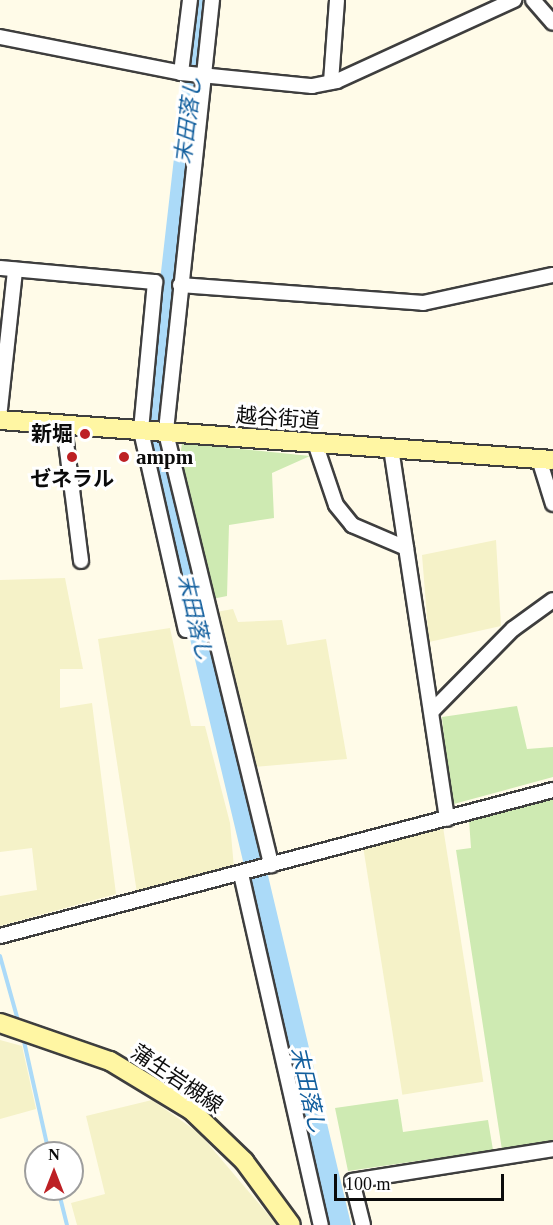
<!DOCTYPE html>
<html>
<head>
<meta charset="utf-8">
<style>
	body { margin:0 }
	#map { position:relative; width:553px; height:1225px; overflow:hidden; background:#fffbe8; font-family:"Times New Roman","Noto Sans JP",serif }
	div>[style] { position:absolute }
	.farmland>* { inset:0; background:#f5f2c8; transform-origin:0 0 }
	.green>* { inset:0; background:#ceeab2 }
	.stream>* { height:4px; margin:-2px; padding:0 2px; transform-origin:2px; border-radius:2px; background:#abdaf8 }
	.river>* { height:21px; margin:-10.5px; padding:0 10.5px; transform-origin:10.5px; border-radius:10.5px; background:#abdaf8 }
	.roads { filter:drop-shadow(2px 0 #3e3e3e) drop-shadow(-2px 0 #3e3e3e) drop-shadow(0 2px #3e3e3e) drop-shadow(0 -2px #3e3e3e) }
	.street>* { height:14px; margin:-7px; padding:0 7px; transform-origin:7px; border-radius:7px; background:#fff }
	.secondary>* { height:18px; margin:-9px; padding:0 9px; transform-origin:9px; border-radius:9px; background:#fff6a3 }
	.dots>* { width:16px; height:16px; translate:-50% -50%; box-sizing:border-box; border:3px solid #fff; border-radius:50% }
	span { translate:-50% -50%; white-space:nowrap; text-align:center; line-height:1.15; -webkit-text-stroke:6px #fff; paint-order:stroke }
	.street-label { font-size:21px; color:#0b0b0b }
	.poi-label { font-size:21px; color:#0b0b0b; font-weight:700 }
	.right { translate:-100% -50%; text-align:right }
	.left { translate:0 -50%; text-align:left }
	.water-label { font-size:22px; color:#125f9e; font-style:italic }
	.north { position:absolute; left:24px; top:1141px; width:60px; height:60px; box-sizing:border-box; background:#fff; border:2px solid #9d9d9d; border-radius:50%; rotate:0deg; font-size:16px; font-weight:700; line-height:24px; text-align:center; color:#0b0b0b }
	.north::after { content:''; display:block; margin:auto; width:21px; height:27px; background:#bd2024; clip-path:polygon(50% 0,100% 100%,50% 72%,0 100%) }
	.scale { position:absolute; left:334px; top:1174px; width:170px; height:27px; box-sizing:border-box; border:3px solid #0b0b0b; border-top:0; padding-left:8px; font-size:18px; line-height:21px; white-space:nowrap; color:#0b0b0b; -webkit-text-stroke:4px #fff; paint-order:stroke }
</style>
</head>
<body>
<div id="map">
	<div class="farmland">
		<i style="clip-path:polygon(496px 540px,501px 626px,429px 642px,422px 555px)"></i>
		<i style="clip-path:polygon(65px 578px,83px 669px,60px 669px,60px 708px,92px 703px,116px 894px,0 926px,0 896px,37px 890px,32px 848px,0 852px,0 580px)"></i>
		<i style="clip-path:polygon(233px 609px,238px 622px,282px 620px,287px 645px,326px 639px,347px 759px,253px 767px,216px 612px)"></i>
		<i style="clip-path:polygon(170px 628px,191px 726px,205px 726px,230px 823px,234px 868px,137px 893px,98px 639px)"></i>
		<i style="left:443px;top:827px;width:258px;height:82px;rotate:81deg"></i>
		<i style="clip-path:polygon(0 1040px,22px 1046px,36px 1109px,0 1119px)"></i>
		<i style="clip-path:polygon(152px 1100px,199px 1133px,277px 1225px,77px 1225px,71px 1203px,105px 1194px,86px 1116px)"></i>
	</div>
	<div class="green">
		<i style="clip-path:polygon(182px 443px,310px 456px,272px 473px,274px 518px,229px 525px,227px 596px,212px 599px,175px 459px,180px 458px)"></i>
		<i style="clip-path:polygon(517px 706px,527px 749px,553px 747px,553px 777px,450px 805px,442px 717px)"></i>
		<i style="clip-path:polygon(553px 798px,553px 1142px,502px 1150px,456px 850px,471px 848px,469px 820px)"></i>
		<i style="clip-path:polygon(398px 1099px,403px 1132px,488px 1120px,493px 1150px,348px 1171px,335px 1108px)"></i>
	</div>
	<div class="stream">
		<i style="left:0;top:956px;width:71px;rotate:74.4deg"></i>
		<i style="left:23px;top:1037px;width:119px;rotate:77.4deg"></i>
		<i style="left:58px;top:1189px;width:37px;rotate:76deg"></i>
	</div>
	<div class="river">
		<i style="left:202px;top:0;width:423px;rotate:96.5deg"></i>
		<i style="left:154px;top:420px;width:32px;rotate:86deg"></i>
		<i style="left:156px;top:452px;width:795px;rotate:76.61deg"></i>
	</div>
	<div class="roads">
		<div class="street">
			<i style="left:212px;top:0;width:435px;rotate:96.1deg"></i>
			<i style="left:166px;top:433px;width:445px;rotate:76.3deg"></i>
			<i style="left:533px;top:0;width:30px;rotate:49deg"></i>
			<i style="left:0;top:37px;width:185px;rotate:11.2deg"></i>
			<i style="left:181px;top:73px;width:132px;rotate:5.7deg"></i>
			<i style="left:312px;top:86px;width:25px;rotate:-11deg"></i>
			<i style="left:337px;top:81px;width:195px;rotate:-24.6deg"></i>
			<i style="left:181px;top:73px;width:74px;rotate:-83deg"></i>
			<i style="left:331px;top:82px;width:82px;rotate:-85.8deg"></i>
			<i style="left:0;top:268px;width:156px;rotate:5.2deg"></i>
			<i style="left:155px;top:282px;width:150px;rotate:95.4deg"></i>
			<i style="left:141px;top:431px;width:204px;rotate:77.3deg"></i>
			<i style="left:180px;top:285px;width:244px;rotate:4.2deg"></i>
			<i style="left:423px;top:303px;width:133px;rotate:-12.2deg"></i>
			<i style="left:0;top:409px;width:140px;rotate:-83.8deg"></i>
			<i style="left:64px;top:426px;width:136px;rotate:82.8deg"></i>
			<i style="left:315px;top:443px;width:65px;rotate:71.3deg"></i>
			<i style="left:336px;top:505px;width:26px;rotate:51deg"></i>
			<i style="left:352px;top:525px;width:59px;rotate:23.1deg"></i>
			<i style="left:391px;top:448px;width:375px;rotate:81.4deg"></i>
			<i style="left:539px;top:459px;width:47px;rotate:72.7deg"></i>
			<i style="left:432px;top:711px;width:115px;rotate:-45.4deg"></i>
			<i style="left:513px;top:629px;width:49px;rotate:-35.9deg"></i>
			<i style="left:241px;top:874px;width:360px;rotate:77.2deg"></i>
			<i style="left:0;top:936px;width:572px;rotate:-14.79deg"></i>
			<i style="left:363px;top:1225px;width:45px;rotate:-104deg"></i>
			<i style="left:352px;top:1181px;width:204px;rotate:-9deg"></i>
		</div>
		<div class="secondary">
			<i style="left:0;top:420px;width:554px;rotate:4.14deg"></i>
			<i style="left:0;top:1023px;width:116px;rotate:19.1deg"></i>
			<i style="left:110px;top:1061px;width:95px;rotate:31.2deg"></i>
			<i style="left:191px;top:1110px;width:74px;rotate:43.9deg"></i>
			<i style="left:244px;top:1161px;width:79px;rotate:53.7deg"></i>
		</div>
	</div>
	<div class="dots">
		<i style="left:85px;top:434px;background:#bd2024"></i>
		<i style="left:72px;top:457px;background:#bd2024"></i>
		<i style="left:124px;top:457px;background:#bd2024"></i>
	</div>
	<div class="street-label">
		<span style="left:278px;top:418px;rotate:4deg">越谷街道</span>
		<span style="left:177px;top:1079px;rotate:34deg">蒲生岩槻線</span>
	</div>
	<div class="poi-label">
		<span class="right" style="left:73px;top:434px">新堀</span>
		<span class="left" style="left:136px;top:457px">ampm</span>
		<span style="left:72px;top:479px">ゼネラル</span>
	</div>
	<div class="water-label">
		<span style="left:188px;top:120px;rotate:-83deg">末田落し</span>
		<span style="left:195px;top:617px;rotate:77deg">末田落し</span>
		<span style="left:308px;top:1090px;rotate:77deg">末田落し</span>
	</div>
	<div class="north">N</div>
	<div class="scale">100 m</div>
</div>
</body>
</html>
